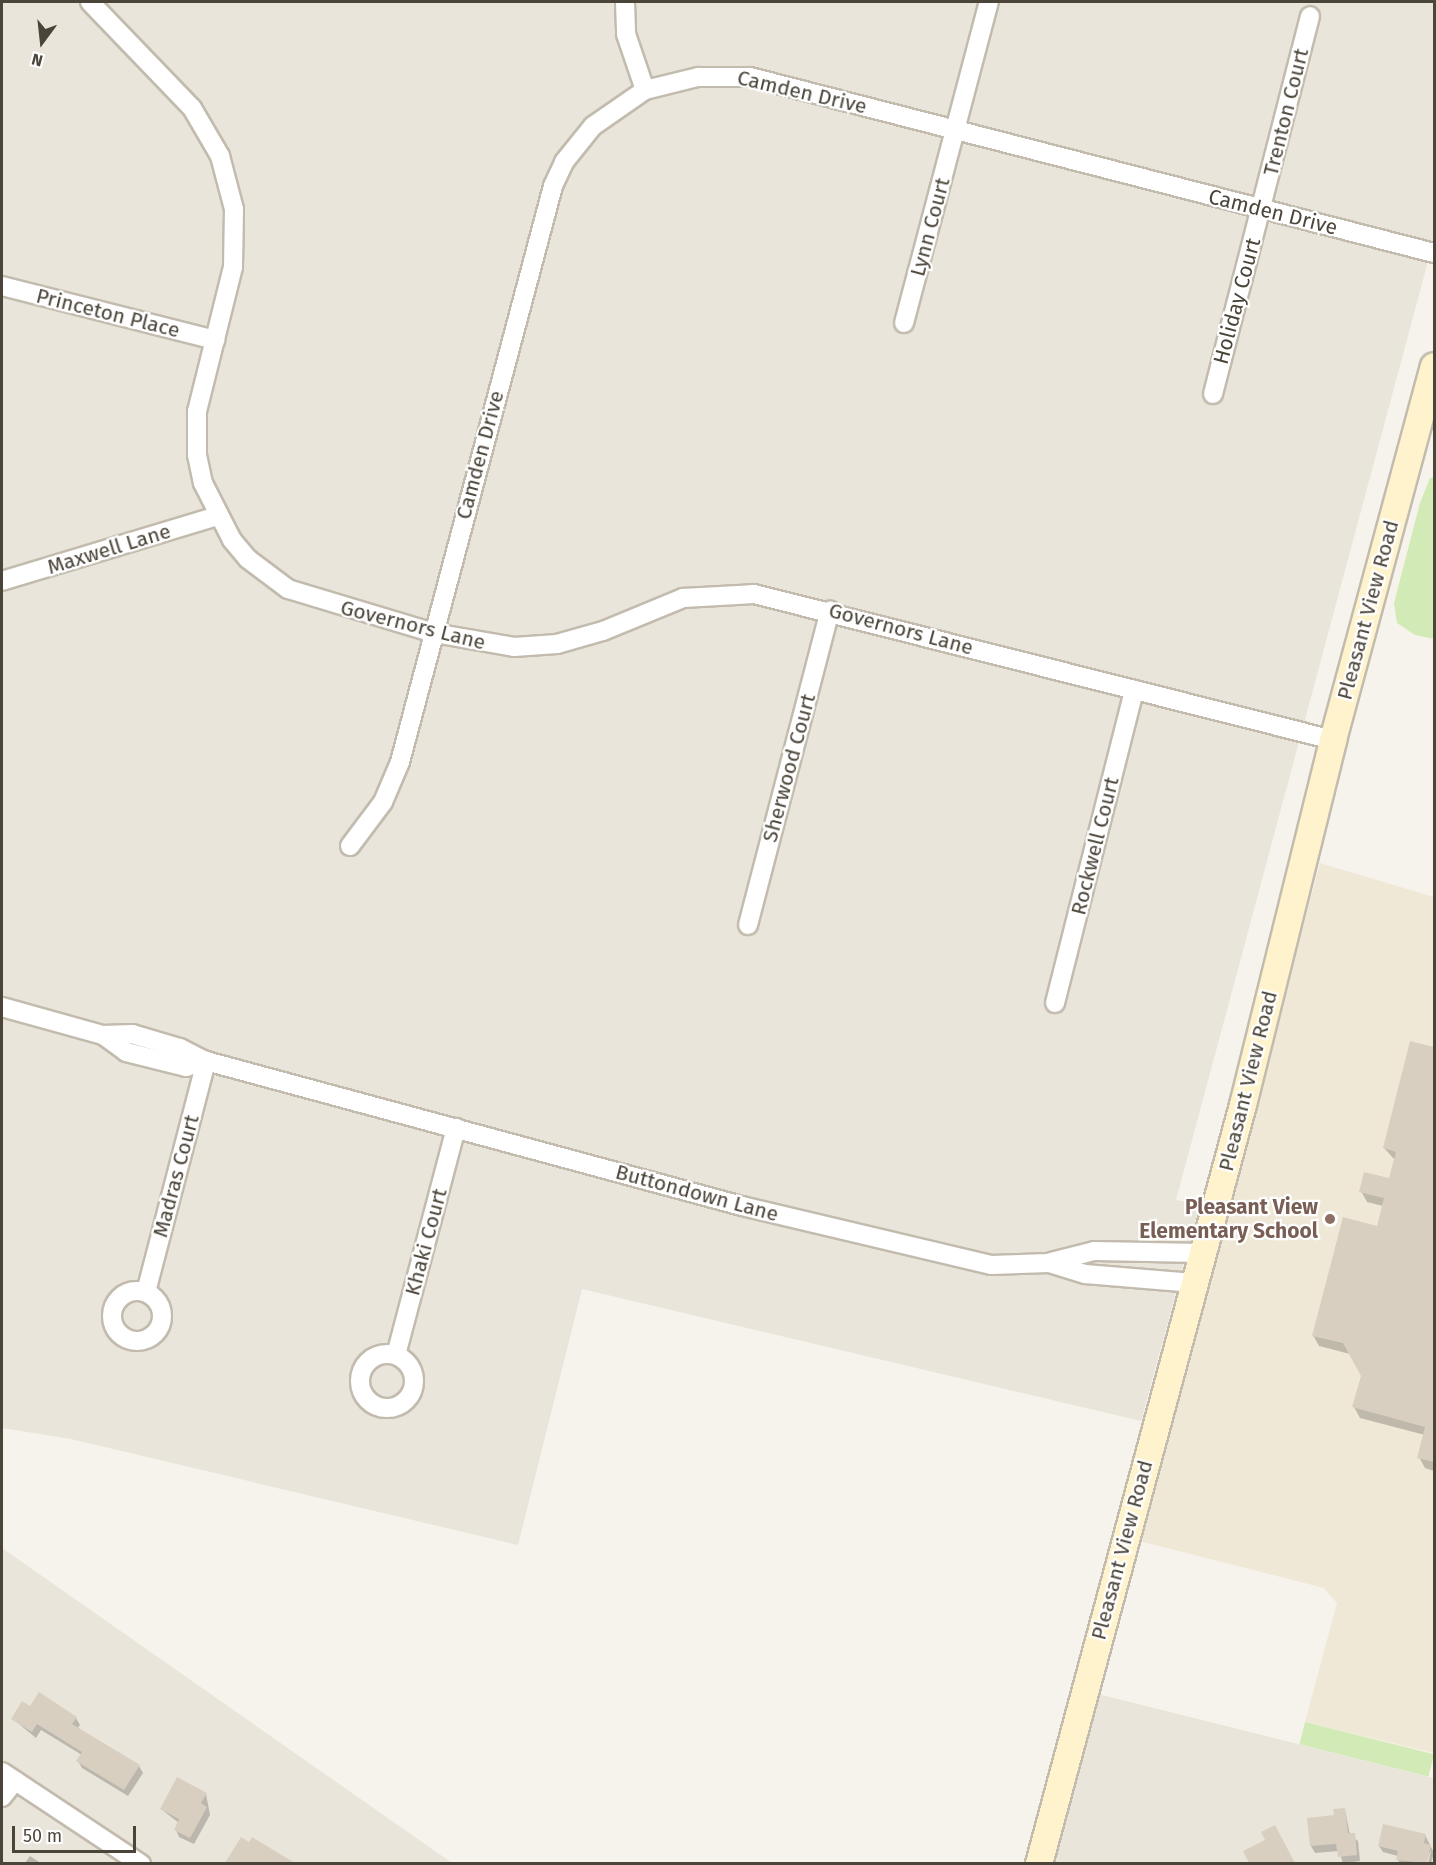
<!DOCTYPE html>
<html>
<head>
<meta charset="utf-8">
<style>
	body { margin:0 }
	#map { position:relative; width:1436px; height:1865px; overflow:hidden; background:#f6f3ec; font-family:"Fira Sans",sans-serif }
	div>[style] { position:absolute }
	.residential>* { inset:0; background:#eae5da }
	.education>* { inset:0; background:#efe8d6 }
	.green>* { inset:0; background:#d2eab5; transform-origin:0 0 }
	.shadow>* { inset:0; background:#0003 }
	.building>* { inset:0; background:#d8cfc1 }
	.roads { filter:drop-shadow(2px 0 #c2bbae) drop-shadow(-2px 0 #c2bbae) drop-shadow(0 2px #c2bbae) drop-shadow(0 -2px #c2bbae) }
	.minor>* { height:18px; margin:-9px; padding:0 9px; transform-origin:9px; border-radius:9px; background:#fff }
	.minor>.ring { margin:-9px; padding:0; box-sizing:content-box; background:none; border:18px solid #fff; border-radius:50% }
	.secondary>* { height:26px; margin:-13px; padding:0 13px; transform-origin:13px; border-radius:13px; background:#fff3cd }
	.dots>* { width:16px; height:16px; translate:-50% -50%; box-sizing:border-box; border:3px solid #fff; border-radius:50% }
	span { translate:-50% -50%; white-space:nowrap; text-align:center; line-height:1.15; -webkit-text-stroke:4.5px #fff; paint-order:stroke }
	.street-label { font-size:21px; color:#4b4439 }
	.education-label { font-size:21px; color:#785e54; font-weight:700 }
	.right { translate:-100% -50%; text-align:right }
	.frame { position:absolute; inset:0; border:3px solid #4b4439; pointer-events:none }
	.north { position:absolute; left:12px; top:12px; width:60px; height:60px; -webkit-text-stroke:4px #fff; paint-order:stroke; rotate:195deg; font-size:16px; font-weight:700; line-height:24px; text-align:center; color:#4b4439 }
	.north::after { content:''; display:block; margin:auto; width:21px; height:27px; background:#4b4439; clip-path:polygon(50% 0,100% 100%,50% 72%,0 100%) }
	.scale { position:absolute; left:12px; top:1826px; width:124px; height:27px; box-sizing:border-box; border:3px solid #4b4439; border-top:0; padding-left:8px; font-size:18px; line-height:21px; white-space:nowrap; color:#4b4439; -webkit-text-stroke:4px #fff; paint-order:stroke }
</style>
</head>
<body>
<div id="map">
	<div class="residential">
		<i style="clip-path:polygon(2px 2px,1434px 2px,1434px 239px,1176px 1200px,1200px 1204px,1141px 1421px,582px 1289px,518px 1545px,71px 1439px,2px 1428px)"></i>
		<i style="clip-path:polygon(2px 1548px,452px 1863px,2px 1863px)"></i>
		<i style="clip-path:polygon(1098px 1694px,1434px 1778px,1434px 1863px,1053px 1864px)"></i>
	</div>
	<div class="education">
		<i style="clip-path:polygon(1320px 863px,1434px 897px,1434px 1753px,1305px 1722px,1337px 1603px,1324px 1588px,1139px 1541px)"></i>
	</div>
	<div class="green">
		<i style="clip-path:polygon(1434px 477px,1434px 639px,1415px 635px,1397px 623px,1394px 603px,1420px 503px,1430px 478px)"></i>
		<i style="left:1305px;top:1722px;width:133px;height:23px;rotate:14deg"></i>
	</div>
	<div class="shadow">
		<i style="clip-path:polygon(1411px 1042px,1434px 1048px,1434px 1471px,1425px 1468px,1419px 1457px,1425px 1435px,1360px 1418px,1354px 1407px,1362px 1376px,1350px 1354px,1319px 1346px,1313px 1335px,1378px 1228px,1383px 1206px,1367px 1202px,1361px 1191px,1390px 1180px,1395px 1160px,1384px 1148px)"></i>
		<i style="clip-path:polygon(76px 1718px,80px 1725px,77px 1729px,139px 1766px,143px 1773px,128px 1796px,82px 1768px,78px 1761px,82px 1755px,41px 1730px,36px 1738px,13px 1719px)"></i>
		<i style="clip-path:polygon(206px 1794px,210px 1815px,194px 1844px,179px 1837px,176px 1830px,179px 1823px,161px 1809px)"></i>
		<i style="clip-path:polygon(1345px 1810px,1350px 1835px,1358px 1841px,1360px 1861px,1343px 1863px,1339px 1851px,1315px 1853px,1311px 1846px,1309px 1819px,1335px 1817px)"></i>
		<i style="clip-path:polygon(1275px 1827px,1294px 1864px,1251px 1864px,1245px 1852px,1267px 1840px)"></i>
		<i style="clip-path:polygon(1425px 1835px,1434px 1853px,1431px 1864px,1428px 1864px,1431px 1850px,1425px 1864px,1399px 1864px,1398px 1856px,1383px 1852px,1379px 1846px)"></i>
		<i style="clip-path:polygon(242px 1840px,283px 1858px,286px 1864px,227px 1864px)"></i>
		<i style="clip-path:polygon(30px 1856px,42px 1864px,24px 1864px)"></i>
	</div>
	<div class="building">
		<i style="clip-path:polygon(1410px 1041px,1434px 1047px,1434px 1462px,1417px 1458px,1425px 1427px,1352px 1407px,1361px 1376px,1343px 1343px,1312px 1336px,1343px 1217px,1377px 1226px,1384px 1198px,1359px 1192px,1364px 1172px,1389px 1178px,1396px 1152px,1383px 1148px)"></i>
		<i style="clip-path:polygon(39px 1692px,77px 1717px,72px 1724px,140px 1765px,124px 1790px,76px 1761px,82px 1752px,37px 1724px,32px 1732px,11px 1719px,22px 1701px,30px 1706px)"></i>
		<i style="clip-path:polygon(177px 1777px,207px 1793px,201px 1803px,207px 1807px,190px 1838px,174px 1830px,179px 1819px,160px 1809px)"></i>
		<i style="clip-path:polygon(1345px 1808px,1348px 1833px,1355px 1833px,1357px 1855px,1338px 1857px,1336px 1844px,1310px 1846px,1307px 1818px,1334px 1815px,1333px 1809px)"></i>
		<i style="clip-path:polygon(1383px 1824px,1426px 1834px,1424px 1843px,1431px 1845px,1427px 1863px,1396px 1860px,1398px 1851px,1378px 1846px)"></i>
		<i style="clip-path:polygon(1275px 1825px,1295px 1863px,1249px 1863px,1243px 1851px,1265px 1840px,1261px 1832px)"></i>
		<i style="clip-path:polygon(241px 1837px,249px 1842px,252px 1837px,295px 1863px,225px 1863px)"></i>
	</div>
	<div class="roads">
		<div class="minor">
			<i style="left:90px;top:2px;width:147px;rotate:46.1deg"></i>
			<i style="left:192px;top:108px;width:56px;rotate:59.7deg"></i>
			<i style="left:220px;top:156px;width:55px;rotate:75.2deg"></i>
			<i style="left:234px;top:209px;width:58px;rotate:91deg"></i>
			<i style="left:233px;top:267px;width:148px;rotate:104deg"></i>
			<i style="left:197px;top:411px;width:44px;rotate:90deg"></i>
			<i style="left:197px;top:455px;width:29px;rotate:78deg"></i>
			<i style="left:203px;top:483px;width:64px;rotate:63deg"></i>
			<i style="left:232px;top:540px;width:25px;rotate:50deg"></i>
			<i style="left:248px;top:559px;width:50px;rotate:36.9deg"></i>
			<i style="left:288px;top:589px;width:152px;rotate:16.8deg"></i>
			<i style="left:434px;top:633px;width:81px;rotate:9.9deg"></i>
			<i style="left:514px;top:647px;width:43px;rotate:-4deg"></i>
			<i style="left:557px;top:644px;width:48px;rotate:-15.8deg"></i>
			<i style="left:603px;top:631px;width:87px;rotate:-22.4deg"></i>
			<i style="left:683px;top:598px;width:71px;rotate:-3.2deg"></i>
			<i style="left:754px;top:594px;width:597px;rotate:14.15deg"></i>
			<i style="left:625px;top:2px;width:32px;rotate:88deg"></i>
			<i style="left:626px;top:34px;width:59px;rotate:71.3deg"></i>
			<i style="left:2px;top:286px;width:220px;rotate:14.2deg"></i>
			<i style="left:904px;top:323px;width:332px;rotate:-75.2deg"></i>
			<i style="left:1213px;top:394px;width:390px;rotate:-75.6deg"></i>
			<i style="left:2px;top:581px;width:225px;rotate:-16.8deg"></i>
			<i style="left:350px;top:846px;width:55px;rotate:-53.1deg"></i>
			<i style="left:383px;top:802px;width:43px;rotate:-67deg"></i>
			<i style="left:400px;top:762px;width:596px;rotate:-75.12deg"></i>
			<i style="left:553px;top:186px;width:26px;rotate:-65deg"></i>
			<i style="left:564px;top:162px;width:46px;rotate:-51.1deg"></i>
			<i style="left:593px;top:126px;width:63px;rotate:-34.7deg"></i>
			<i style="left:645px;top:90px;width:55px;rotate:-13.8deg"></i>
			<i style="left:698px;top:77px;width:52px"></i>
			<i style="left:750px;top:77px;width:706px;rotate:14.43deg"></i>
			<i style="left:748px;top:925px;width:325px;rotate:-75.4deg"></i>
			<i style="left:1055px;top:1003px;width:323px;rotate:-75.8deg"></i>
			<i style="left:2px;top:1007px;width:105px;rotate:15.5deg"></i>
			<i style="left:103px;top:1035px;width:29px;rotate:-2deg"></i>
			<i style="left:132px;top:1034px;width:50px;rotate:16.3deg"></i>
			<i style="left:180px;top:1048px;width:29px;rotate:27deg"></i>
			<i style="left:206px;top:1061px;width:555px;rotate:15.14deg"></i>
			<i style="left:742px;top:1206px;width:256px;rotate:13.3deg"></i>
			<i style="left:991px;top:1265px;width:58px;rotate:-2deg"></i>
			<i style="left:1049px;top:1263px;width:38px;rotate:17deg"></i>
			<i style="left:1085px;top:1274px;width:109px;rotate:4.7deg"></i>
			<i style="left:103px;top:1035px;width:29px;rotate:36deg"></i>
			<i style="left:126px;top:1052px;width:62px;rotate:14deg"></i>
			<i style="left:186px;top:1067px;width:21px;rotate:-17deg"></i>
			<i style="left:1051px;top:1262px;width:44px;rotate:-14.3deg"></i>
			<i style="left:1094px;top:1251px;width:108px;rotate:1.1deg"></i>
			<i class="ring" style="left:112px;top:1291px;width:32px;height:32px"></i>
			<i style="left:146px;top:1292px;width:239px;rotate:-75.4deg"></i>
			<i class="ring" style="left:360px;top:1354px;width:36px;height:36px"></i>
			<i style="left:396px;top:1355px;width:235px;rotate:-75.2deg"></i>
			<i style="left:2px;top:1772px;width:167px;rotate:33.5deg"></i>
			<i style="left:2px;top:1797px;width:21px;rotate:-51deg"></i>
		</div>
		<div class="secondary">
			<i style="left:1039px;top:1864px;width:786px;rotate:-74.96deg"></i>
			<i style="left:1243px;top:1105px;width:376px;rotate:-76.1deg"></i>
			<i style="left:1333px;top:740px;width:387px;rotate:-74.9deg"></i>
		</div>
	</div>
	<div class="dots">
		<i style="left:1330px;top:1219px;background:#8d6e63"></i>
	</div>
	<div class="street-label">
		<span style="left:802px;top:92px;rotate:13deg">Camden Drive</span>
		<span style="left:1286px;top:112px;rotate:-76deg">Trenton Court</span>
		<span style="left:1273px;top:212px;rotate:14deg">Camden Drive</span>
		<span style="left:930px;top:227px;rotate:-75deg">Lynn Court</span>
		<span style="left:1237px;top:301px;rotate:-75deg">Holiday Court</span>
		<span style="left:108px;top:313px;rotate:14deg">Princeton Place</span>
		<span style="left:480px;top:455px;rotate:-75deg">Camden Drive</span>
		<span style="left:109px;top:549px;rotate:-17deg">Maxwell Lane</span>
		<span style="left:1368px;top:610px;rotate:-75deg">Pleasant View Road</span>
		<span style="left:413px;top:625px;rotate:14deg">Governors Lane</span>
		<span style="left:901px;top:629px;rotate:15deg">Governors Lane</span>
		<span style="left:789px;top:768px;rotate:-75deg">Sherwood Court</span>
		<span style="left:1095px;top:846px;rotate:-76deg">Rockwell Court</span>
		<span style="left:1248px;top:1081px;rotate:-76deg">Pleasant View Road</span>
		<span style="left:176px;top:1176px;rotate:-75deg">Madras Court</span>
		<span style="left:697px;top:1193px;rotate:15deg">Buttondown Lane</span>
		<span style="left:426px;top:1242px;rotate:-75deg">Khaki Court</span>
		<span style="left:1122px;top:1550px;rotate:-75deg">Pleasant View Road</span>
	</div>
	<div class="education-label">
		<span class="right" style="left:1318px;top:1219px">Pleasant View<br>Elementary School</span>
	</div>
	<div class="frame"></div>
	<div class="north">N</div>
	<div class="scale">50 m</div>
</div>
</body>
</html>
